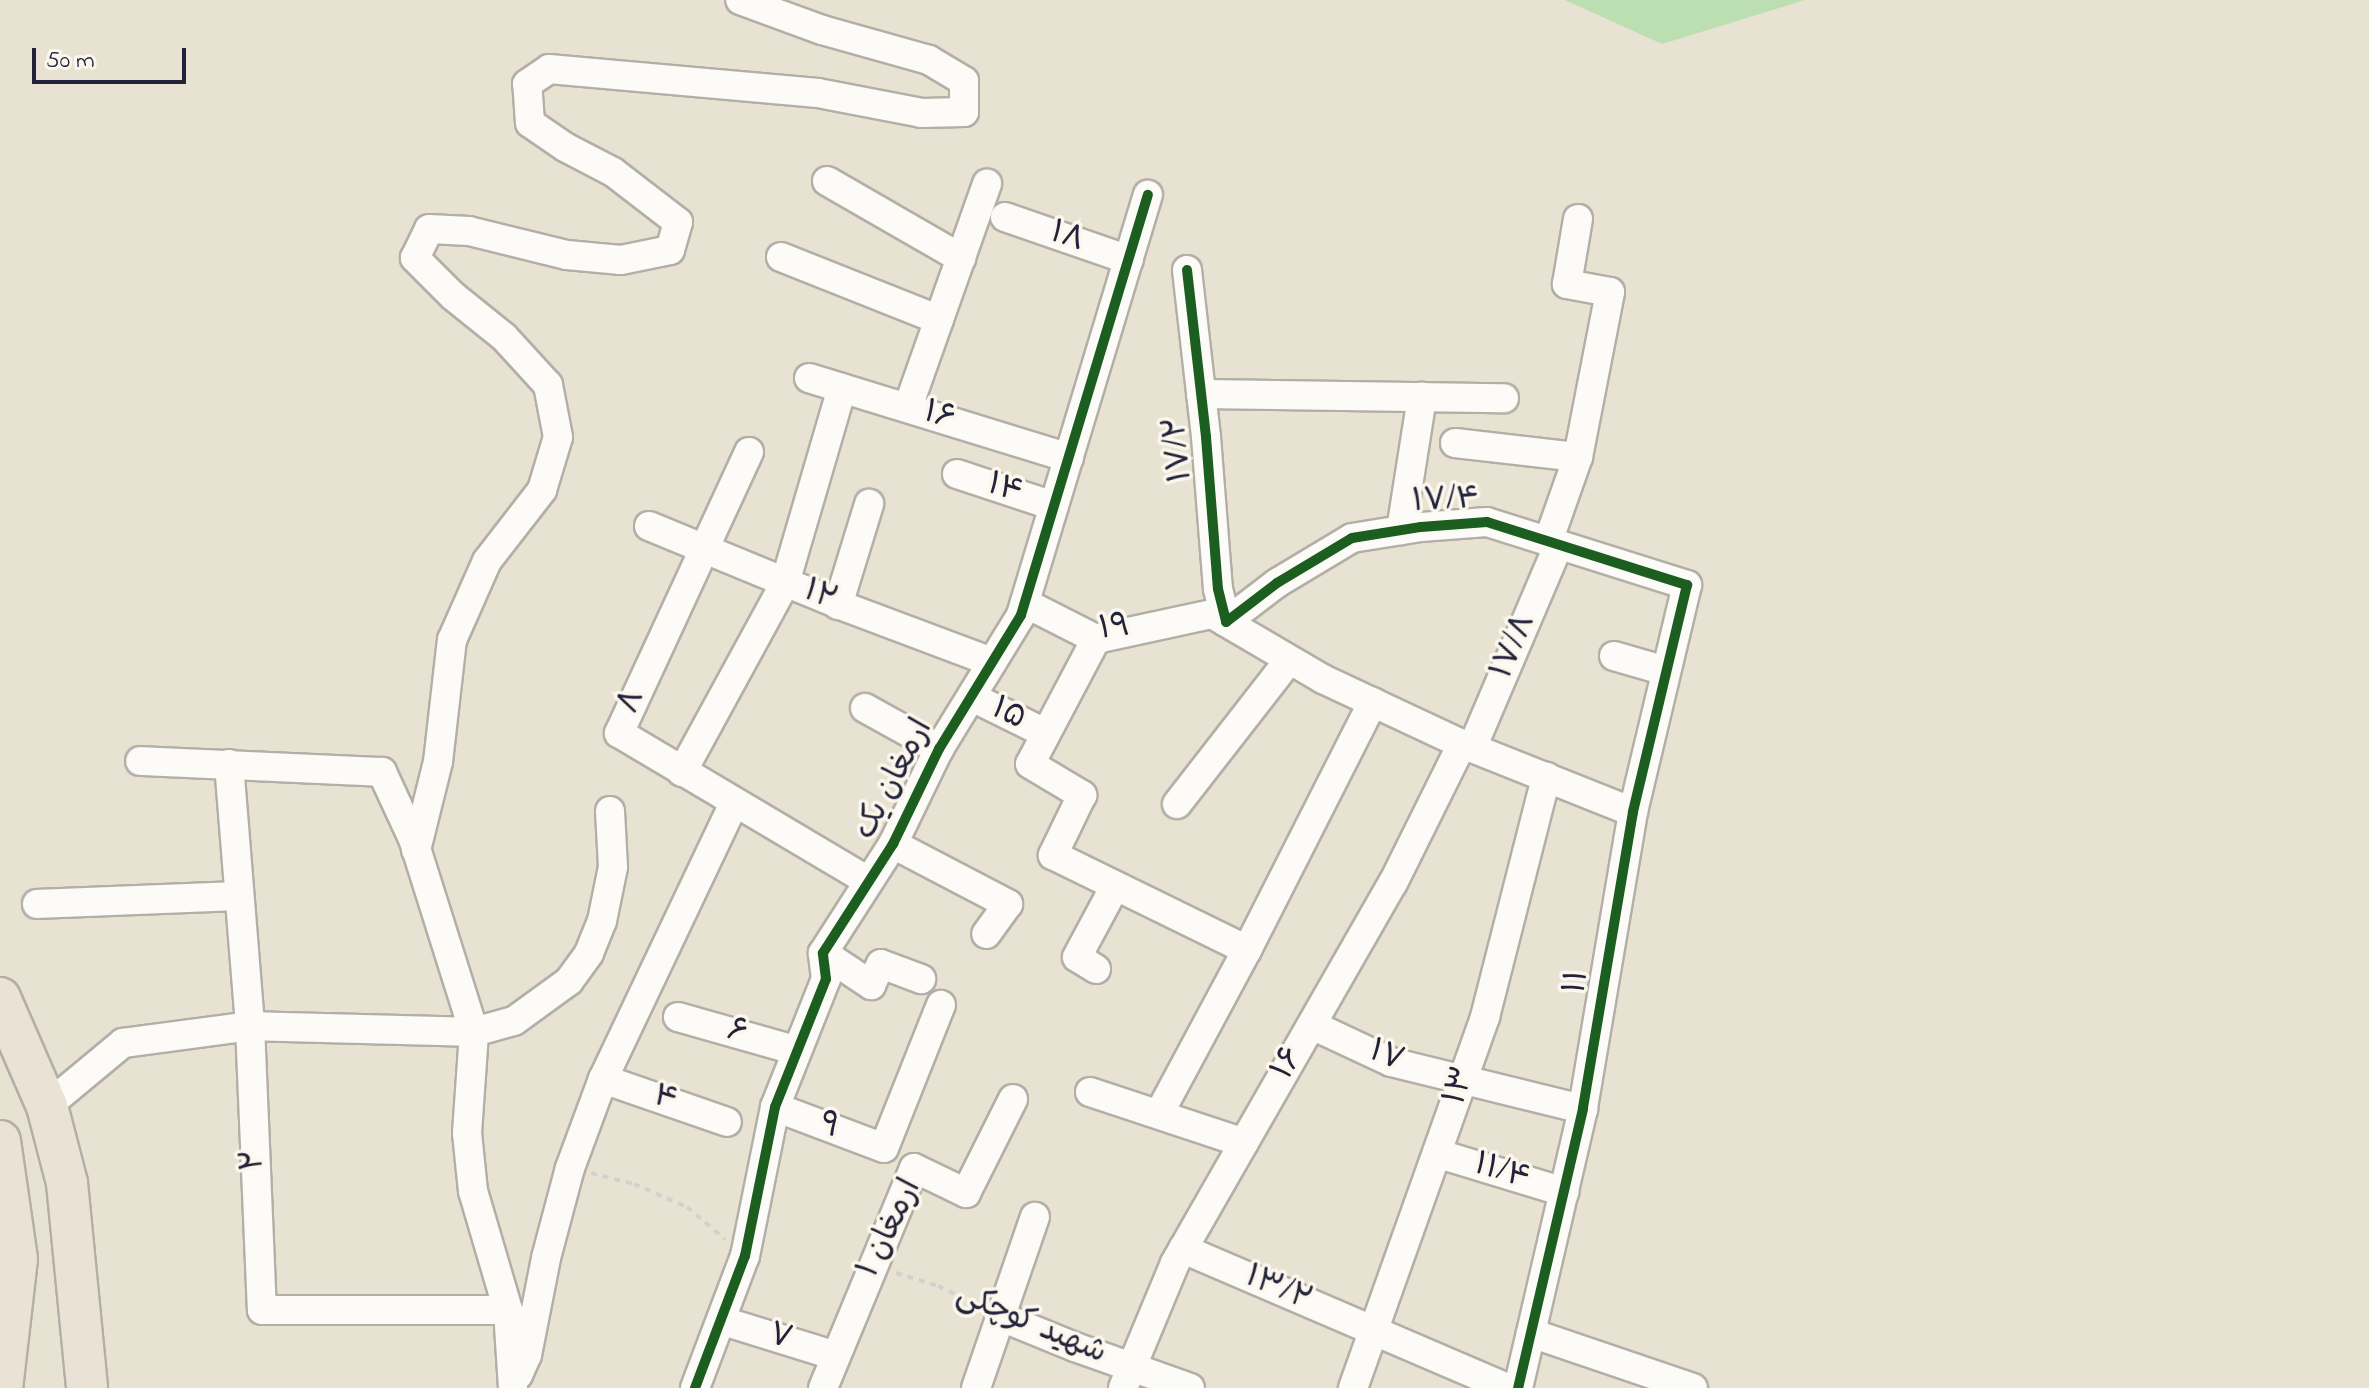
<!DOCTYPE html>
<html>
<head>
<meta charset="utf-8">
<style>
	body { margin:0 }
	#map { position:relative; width:2369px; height:1388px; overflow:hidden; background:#e8e2d2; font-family:"Indie Flower","Playpen Sans Arabic",sans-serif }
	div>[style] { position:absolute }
	.green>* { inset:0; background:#bbdfb1 }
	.path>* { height:4px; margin-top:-2px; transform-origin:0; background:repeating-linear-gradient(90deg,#d3d1cf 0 6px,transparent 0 12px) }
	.roads { filter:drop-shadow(2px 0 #b3afa7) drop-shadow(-2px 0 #b3afa7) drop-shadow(0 2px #b3afa7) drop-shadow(0 -2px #b3afa7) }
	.minor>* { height:28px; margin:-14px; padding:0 14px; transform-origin:14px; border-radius:14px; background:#fcfbf8 }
	.highway>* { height:40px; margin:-20px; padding:0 20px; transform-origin:20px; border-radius:20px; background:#e9e2d5 }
	.cycleway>* { height:10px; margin:-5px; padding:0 5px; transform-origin:5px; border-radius:5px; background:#1b5e20 }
	span { translate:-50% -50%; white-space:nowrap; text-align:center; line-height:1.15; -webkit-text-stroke:7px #fbf7ec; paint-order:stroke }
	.street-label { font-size:32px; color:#22223b }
	.scale { position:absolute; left:32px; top:48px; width:154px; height:36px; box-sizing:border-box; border:4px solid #22223b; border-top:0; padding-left:10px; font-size:24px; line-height:28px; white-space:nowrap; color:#22223b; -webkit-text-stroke:6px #fbf7ec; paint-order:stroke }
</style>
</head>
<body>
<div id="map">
	<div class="green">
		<i style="clip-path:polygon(1565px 0,1805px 0,1662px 44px)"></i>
	</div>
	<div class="path">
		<i style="left:591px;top:1173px;width:44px;rotate:14.3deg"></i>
		<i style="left:634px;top:1184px;width:58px;rotate:23.5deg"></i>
		<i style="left:687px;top:1207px;width:50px;rotate:40.1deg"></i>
		<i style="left:896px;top:1273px;width:44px;rotate:17.2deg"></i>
		<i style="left:938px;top:1286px;width:48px;rotate:26deg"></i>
	</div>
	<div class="roads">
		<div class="minor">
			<i style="left:827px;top:181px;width:155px;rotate:29.9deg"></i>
			<i style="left:1005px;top:217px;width:131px;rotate:19.1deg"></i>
			<i style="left:781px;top:257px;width:170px;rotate:21.7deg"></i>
			<i style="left:1187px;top:270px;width:168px;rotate:83.5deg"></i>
			<i style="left:1206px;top:437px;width:152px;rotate:85.5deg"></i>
			<i style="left:1218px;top:589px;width:34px;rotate:76deg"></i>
			<i style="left:1226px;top:622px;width:64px;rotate:-37.4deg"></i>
			<i style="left:1277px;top:583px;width:87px;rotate:-31deg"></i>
			<i style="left:1352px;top:538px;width:70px;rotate:-9.1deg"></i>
			<i style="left:1421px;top:527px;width:66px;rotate:-4.3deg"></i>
			<i style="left:1487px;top:522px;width:210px;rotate:17.5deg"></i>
			<i style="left:1687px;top:585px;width:233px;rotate:103.4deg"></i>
			<i style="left:1633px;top:812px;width:301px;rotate:99.6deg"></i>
			<i style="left:1583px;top:1109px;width:286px;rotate:103.1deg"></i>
			<i style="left:809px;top:378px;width:272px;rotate:17.1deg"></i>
			<i style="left:1201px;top:394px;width:303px;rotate:0.8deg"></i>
			<i style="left:908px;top:407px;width:237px;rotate:-70.5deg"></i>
			<i style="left:1455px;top:443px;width:124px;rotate:6.5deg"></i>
			<i style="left:749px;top:452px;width:310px;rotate:114.8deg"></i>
			<i style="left:619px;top:733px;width:290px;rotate:30.7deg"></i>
			<i style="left:957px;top:474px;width:102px;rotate:18.3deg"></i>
			<i style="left:649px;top:526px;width:215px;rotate:22.4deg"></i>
			<i style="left:848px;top:608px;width:154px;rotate:20.6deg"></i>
			<i style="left:1401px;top:530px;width:135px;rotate:-81deg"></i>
			<i style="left:1548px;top:542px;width:90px;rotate:-70.6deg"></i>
			<i style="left:1578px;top:457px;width:168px;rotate:-79deg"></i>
			<i style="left:1610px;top:292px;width:44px;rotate:-169.5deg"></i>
			<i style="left:1567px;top:284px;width:66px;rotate:-80.4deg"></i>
			<i style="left:1025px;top:603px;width:80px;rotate:26.9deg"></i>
			<i style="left:1096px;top:639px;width:119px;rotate:-12.2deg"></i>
			<i style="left:1212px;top:614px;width:129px;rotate:30.4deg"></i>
			<i style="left:1323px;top:679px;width:153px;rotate:25.1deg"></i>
			<i style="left:1462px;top:744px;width:184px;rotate:21.7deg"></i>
			<i style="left:838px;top:605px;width:106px;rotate:-72.9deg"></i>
			<i style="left:1096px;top:639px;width:141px;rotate:117.8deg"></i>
			<i style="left:1030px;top:764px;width:61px;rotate:30.8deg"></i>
			<i style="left:1082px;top:795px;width:67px;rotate:115.8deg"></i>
			<i style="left:1053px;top:855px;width:216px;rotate:26.1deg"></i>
			<i style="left:1614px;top:656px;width:54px;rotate:16.1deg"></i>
			<i style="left:972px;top:697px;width:81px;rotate:26.3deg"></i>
			<i style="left:865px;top:708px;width:85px;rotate:29deg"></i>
			<i style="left:1472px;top:748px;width:220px;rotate:-66.9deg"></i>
			<i style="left:229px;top:764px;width:263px;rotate:85.4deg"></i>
			<i style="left:250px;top:1026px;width:284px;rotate:87.6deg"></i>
			<i style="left:262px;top:1310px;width:246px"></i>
			<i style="left:682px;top:772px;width:215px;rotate:-61.4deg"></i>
			<i style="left:785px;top:583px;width:203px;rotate:-73.7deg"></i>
			<i style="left:1177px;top:804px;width:182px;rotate:-52.1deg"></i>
			<i style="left:893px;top:844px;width:130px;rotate:27.6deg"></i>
			<i style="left:1008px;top:904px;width:37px;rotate:126deg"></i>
			<i style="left:416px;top:850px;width:91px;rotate:-76deg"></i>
			<i style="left:438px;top:762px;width:123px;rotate:-83.5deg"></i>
			<i style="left:452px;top:640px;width:86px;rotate:-66.1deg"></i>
			<i style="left:487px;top:561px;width:90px;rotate:-52.2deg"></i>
			<i style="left:542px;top:490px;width:55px;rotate:-73.2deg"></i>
			<i style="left:558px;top:437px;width:53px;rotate:-100.9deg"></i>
			<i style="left:548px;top:385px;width:65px;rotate:-132.5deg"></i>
			<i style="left:504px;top:337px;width:65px;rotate:-141.2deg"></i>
			<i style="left:453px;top:296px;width:54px;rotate:-135deg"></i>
			<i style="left:415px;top:258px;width:32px;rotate:-64deg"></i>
			<i style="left:429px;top:229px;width:40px;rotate:2.9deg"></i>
			<i style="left:469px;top:231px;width:101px;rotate:13.8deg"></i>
			<i style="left:567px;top:255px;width:54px;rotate:5.3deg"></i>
			<i style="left:621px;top:260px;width:50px;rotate:-11.5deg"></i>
			<i style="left:670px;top:250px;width:29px;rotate:-74deg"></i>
			<i style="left:678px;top:222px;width:82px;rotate:-142.4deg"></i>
			<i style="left:613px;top:172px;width:54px;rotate:-152.5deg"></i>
			<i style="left:565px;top:147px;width:42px;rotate:-145.6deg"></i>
			<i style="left:530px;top:123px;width:39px;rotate:-94deg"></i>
			<i style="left:527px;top:84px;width:27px;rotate:-34deg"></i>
			<i style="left:549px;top:69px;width:270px;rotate:5.1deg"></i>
			<i style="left:818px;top:93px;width:106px;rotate:10.9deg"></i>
			<i style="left:922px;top:113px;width:42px;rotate:-1.4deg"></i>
			<i style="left:964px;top:112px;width:31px;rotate:-90deg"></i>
			<i style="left:964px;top:81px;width:41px;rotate:-149deg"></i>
			<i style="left:929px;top:60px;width:111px;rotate:-164.3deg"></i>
			<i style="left:822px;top:30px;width:87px;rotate:-159.9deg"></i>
			<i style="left:37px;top:904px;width:200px;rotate:-2.3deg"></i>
			<i style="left:823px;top:953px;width:58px;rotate:33.7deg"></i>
			<i style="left:871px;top:985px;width:23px;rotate:-65deg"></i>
			<i style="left:881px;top:964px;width:43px;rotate:20.6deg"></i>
			<i style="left:1096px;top:969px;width:22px;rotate:-148deg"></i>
			<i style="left:1077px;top:957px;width:81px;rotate:-61.8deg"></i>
			<i style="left:678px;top:1017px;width:122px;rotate:15.8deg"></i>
			<i style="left:1312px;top:1025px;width:87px;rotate:25.1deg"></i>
			<i style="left:1391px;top:1062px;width:198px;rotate:13.8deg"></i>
			<i style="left:603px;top:1079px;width:131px;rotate:19.1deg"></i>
			<i style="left:1090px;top:1092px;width:162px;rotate:18.3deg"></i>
			<i style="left:47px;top:1106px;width:99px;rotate:-39.7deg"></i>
			<i style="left:123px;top:1043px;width:128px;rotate:-7.6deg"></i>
			<i style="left:250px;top:1026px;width:224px;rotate:1.5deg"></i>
			<i style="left:474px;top:1032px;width:202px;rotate:-107.5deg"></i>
			<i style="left:413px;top:839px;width:74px;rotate:-114.8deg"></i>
			<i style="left:382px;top:772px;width:242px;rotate:-177.4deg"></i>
			<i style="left:775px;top:1107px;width:116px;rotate:20.6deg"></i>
			<i style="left:884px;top:1148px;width:154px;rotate:-68.3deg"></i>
			<i style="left:1160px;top:1112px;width:184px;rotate:-61.8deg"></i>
			<i style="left:1247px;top:950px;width:278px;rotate:-63.1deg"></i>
			<i style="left:1439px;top:1154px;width:131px;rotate:16.9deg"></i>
			<i style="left:1183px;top:1249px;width:353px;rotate:23.2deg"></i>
			<i style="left:999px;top:1316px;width:82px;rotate:22.2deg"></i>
			<i style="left:1075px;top:1347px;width:122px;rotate:19.6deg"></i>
			<i style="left:723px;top:1321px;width:118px;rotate:17.2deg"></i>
			<i style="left:1531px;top:1333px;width:171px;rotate:18.8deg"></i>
			<i style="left:518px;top:1375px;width:22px;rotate:-66deg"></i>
			<i style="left:527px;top:1355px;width:99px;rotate:-78.9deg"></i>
			<i style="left:546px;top:1258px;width:93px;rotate:-75.1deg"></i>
			<i style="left:570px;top:1168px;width:95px;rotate:-69.7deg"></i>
			<i style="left:603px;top:1079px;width:306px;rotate:-64.6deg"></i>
			<i style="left:513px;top:1388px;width:78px;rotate:-93.7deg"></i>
			<i style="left:508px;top:1310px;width:124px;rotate:-106.4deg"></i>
			<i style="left:473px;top:1191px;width:58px;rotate:-95.9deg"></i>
			<i style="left:467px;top:1133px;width:101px;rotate:-86deg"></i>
			<i style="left:474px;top:1032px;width:41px;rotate:-15.4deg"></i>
			<i style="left:514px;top:1021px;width:68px;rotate:-36deg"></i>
			<i style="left:569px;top:981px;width:34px;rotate:-54deg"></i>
			<i style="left:589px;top:953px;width:35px;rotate:-68deg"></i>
			<i style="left:602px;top:921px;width:55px;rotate:-78.5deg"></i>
			<i style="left:613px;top:867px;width:56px;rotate:-93.1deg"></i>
			<i style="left:695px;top:1388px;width:141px;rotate:-69.3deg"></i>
			<i style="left:745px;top:1256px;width:152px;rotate:-78.6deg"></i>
			<i style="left:775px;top:1107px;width:138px;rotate:-68.3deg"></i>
			<i style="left:826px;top:979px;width:26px;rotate:-97deg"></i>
			<i style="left:823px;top:953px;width:130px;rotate:-57.3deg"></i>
			<i style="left:893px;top:844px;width:106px;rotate:-64.2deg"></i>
			<i style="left:939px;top:749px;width:157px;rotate:-58.5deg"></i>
			<i style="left:1021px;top:615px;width:439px;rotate:-73.2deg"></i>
			<i style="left:823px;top:1388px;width:238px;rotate:-67.5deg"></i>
			<i style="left:914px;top:1168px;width:58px;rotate:25.7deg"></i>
			<i style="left:966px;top:1193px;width:105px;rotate:-63.4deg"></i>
			<i style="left:976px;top:1388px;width:181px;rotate:-71deg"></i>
			<i style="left:1123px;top:1388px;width:135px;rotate:-67.4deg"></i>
			<i style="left:1175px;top:1263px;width:438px;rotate:-60.2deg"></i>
			<i style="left:1393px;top:883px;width:155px;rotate:-63.6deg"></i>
			<i style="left:1353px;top:1388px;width:394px;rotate:-70.4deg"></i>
			<i style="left:1485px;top:1017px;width:248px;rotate:-75.7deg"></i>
		</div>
		<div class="highway">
			<i style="left:0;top:998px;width:118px;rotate:66.5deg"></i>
			<i style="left:47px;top:1106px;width:80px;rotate:75.4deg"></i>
			<i style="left:67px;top:1183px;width:206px;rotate:84.4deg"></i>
			<i style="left:0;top:1141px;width:119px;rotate:81.8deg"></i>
			<i style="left:17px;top:1259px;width:130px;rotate:96.6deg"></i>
		</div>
	</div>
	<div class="cycleway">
		<i style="left:1187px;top:270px;width:168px;rotate:83.5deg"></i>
		<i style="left:1206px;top:437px;width:152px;rotate:85.5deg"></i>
		<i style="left:1218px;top:589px;width:34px;rotate:76deg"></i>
		<i style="left:1226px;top:622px;width:64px;rotate:-37.4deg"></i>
		<i style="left:1277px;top:583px;width:87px;rotate:-31deg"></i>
		<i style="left:1352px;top:538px;width:70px;rotate:-9.1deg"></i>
		<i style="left:1421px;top:527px;width:66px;rotate:-4.3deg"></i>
		<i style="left:1487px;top:522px;width:210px;rotate:17.5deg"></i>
		<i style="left:1687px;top:585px;width:233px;rotate:103.4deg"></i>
		<i style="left:1633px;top:812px;width:301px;rotate:99.6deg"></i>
		<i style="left:1583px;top:1109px;width:286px;rotate:103.1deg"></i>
		<i style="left:695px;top:1388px;width:141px;rotate:-69.3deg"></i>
		<i style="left:745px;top:1256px;width:152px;rotate:-78.6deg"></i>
		<i style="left:775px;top:1107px;width:138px;rotate:-68.3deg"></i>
		<i style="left:826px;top:979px;width:26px;rotate:-97deg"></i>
		<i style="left:823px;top:953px;width:130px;rotate:-57.3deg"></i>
		<i style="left:893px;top:844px;width:106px;rotate:-64.2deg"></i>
		<i style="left:939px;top:749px;width:157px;rotate:-58.5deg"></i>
		<i style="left:1021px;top:615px;width:439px;rotate:-73.2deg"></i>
	</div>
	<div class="street-label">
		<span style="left:1067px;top:238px;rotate:19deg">۱۸</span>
		<span style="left:939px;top:417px;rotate:17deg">۱۶</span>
		<span style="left:1180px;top:449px;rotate:-96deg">۱۷/۲</span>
		<span style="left:1005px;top:490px;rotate:18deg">۱۴</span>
		<span style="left:1446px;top:502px;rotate:-3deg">۱۷/۴</span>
		<span style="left:820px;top:597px;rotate:22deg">۱۲</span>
		<span style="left:1115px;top:629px;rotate:-7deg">۱۹</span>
		<span style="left:1515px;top:647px;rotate:-67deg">۱۷/۸</span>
		<span style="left:633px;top:702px;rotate:-66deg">۸</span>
		<span style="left:1008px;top:715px;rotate:26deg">۱۵</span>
		<span style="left:895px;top:780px;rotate:-62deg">ارمغان یک</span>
		<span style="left:1578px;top:982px;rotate:-81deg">۱۱</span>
		<span style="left:737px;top:1033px;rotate:16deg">۶</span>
		<span style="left:1386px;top:1057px;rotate:21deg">۱۷</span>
		<span style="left:1289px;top:1064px;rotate:-60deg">۱۶</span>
		<span style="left:1461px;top:1086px;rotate:-72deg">۱۳</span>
		<span style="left:665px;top:1100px;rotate:19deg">۴</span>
		<span style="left:829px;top:1127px;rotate:20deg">۹</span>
		<span style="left:255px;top:1160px;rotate:-92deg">۲</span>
		<span style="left:1502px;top:1173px;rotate:17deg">۱۱/۴</span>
		<span style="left:891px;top:1229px;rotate:-64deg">ارمغان ۱</span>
		<span style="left:1278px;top:1290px;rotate:23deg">۱۳/۲</span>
		<span style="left:1031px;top:1325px;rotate:23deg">شهید کوچکی</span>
		<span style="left:780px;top:1338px;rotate:17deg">۷</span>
	</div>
	<div class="scale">50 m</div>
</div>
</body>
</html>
